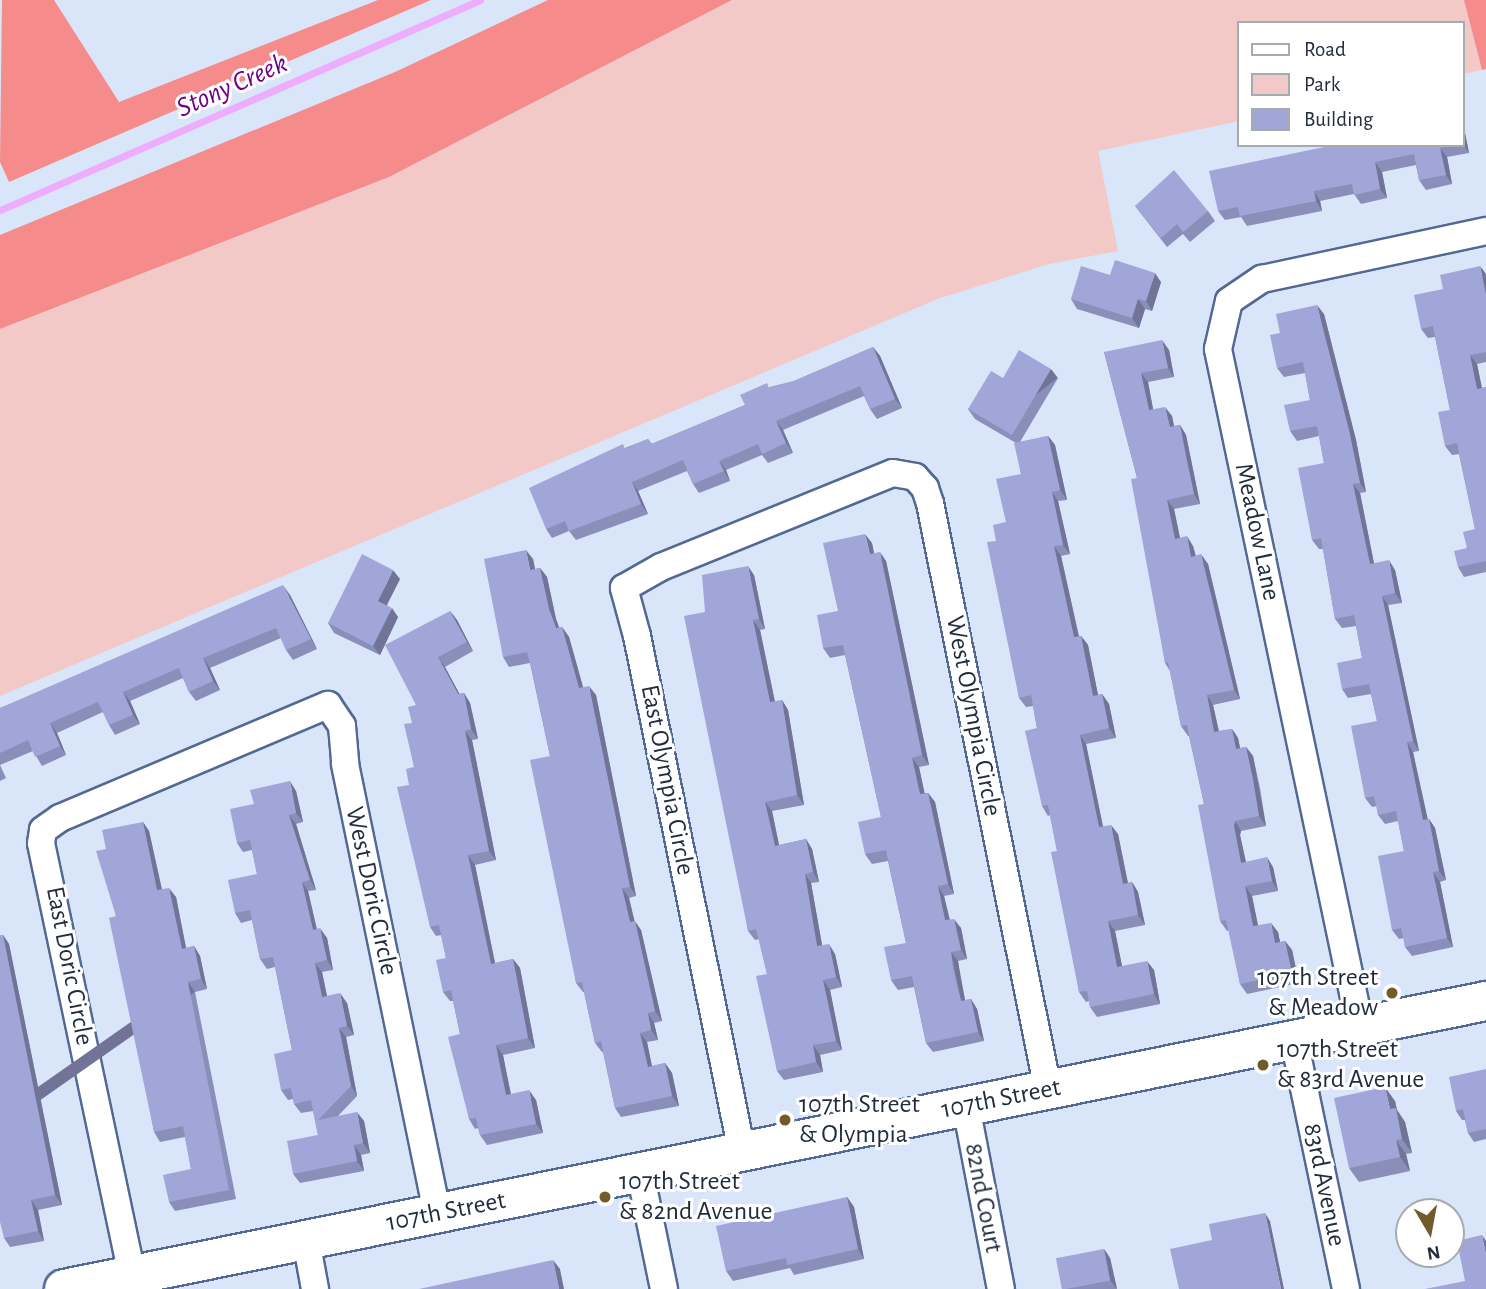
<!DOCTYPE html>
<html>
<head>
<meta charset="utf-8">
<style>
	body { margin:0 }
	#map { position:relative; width:1486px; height:1289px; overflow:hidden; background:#d9e5f8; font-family:"Alegreya Sans",sans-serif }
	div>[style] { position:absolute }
	.green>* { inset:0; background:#f2c9c7 }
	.forest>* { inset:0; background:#f58b8b }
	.stream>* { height:7px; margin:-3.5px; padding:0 3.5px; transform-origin:3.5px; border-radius:3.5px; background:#eeacfc }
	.roads { filter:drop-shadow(2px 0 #516993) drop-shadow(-2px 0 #516993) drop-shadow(0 2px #516993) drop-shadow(0 -2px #516993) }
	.street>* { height:26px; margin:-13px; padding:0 13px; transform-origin:13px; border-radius:13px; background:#fff }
	.secondary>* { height:38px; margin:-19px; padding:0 19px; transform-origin:19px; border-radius:19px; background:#fff }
	.wall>* { inset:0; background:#8a8fba }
	.shaded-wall>* { inset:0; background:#717497; transform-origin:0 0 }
	.building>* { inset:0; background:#a1a6d8; transform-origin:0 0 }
	.dots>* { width:19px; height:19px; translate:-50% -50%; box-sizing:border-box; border:4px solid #fff; border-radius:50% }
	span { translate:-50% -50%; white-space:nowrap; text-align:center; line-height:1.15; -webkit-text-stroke:6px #fff; paint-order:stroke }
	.street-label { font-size:26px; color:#212c3e }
	.poi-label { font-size:26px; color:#212c3e }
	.right { translate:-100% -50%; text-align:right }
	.left { translate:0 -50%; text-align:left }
	.water-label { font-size:28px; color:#720084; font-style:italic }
	.legend { position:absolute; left:1237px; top:21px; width:228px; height:126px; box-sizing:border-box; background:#fff; border:2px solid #a6abb2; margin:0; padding:9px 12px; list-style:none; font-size:21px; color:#212c3e }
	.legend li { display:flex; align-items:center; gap:14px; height:35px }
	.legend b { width:35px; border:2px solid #a6abb2 }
	.north { position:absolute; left:1395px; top:1198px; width:70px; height:70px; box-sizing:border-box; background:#fff; border:2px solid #a6abb2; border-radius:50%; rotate:170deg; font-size:19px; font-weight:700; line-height:28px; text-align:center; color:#212c3e }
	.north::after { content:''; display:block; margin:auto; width:24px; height:32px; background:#735a2b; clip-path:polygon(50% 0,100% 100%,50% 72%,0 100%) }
</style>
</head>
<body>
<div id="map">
	<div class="green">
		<i style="clip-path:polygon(732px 0,1464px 0,1482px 70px,1463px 74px,1463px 23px,1239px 23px,1239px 121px,1098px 151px,1118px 251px,1049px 264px,940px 298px,0 696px,0 329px,389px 177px)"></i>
	</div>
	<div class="forest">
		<i style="clip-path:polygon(2px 0,54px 0,119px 102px,378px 0,431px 0,9px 182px,0 162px)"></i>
		<i style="clip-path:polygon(548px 0,732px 0,389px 177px,0 329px,0 235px,395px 72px)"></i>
		<i style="clip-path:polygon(1464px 0,1486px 0,1486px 69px,1482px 70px)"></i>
	</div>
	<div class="stream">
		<i style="left:0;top:210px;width:524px;rotate:-23.63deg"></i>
	</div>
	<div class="roads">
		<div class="street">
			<i style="left:1360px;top:1026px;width:692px;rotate:-101.85deg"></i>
			<i style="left:1218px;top:349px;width:49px;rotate:-77.1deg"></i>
			<i style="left:1229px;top:301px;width:40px;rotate:-34deg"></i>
			<i style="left:1262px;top:279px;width:229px;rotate:-12.1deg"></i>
			<i style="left:1294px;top:1040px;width:254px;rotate:78.2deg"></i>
			<i style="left:966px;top:1106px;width:186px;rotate:79.2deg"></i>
			<i style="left:742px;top:1152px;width:527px;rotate:-101.5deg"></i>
			<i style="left:637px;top:636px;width:50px;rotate:-105.2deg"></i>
			<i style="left:624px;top:588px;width:43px;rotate:-29.6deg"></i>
			<i style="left:661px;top:567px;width:250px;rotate:-22.1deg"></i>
			<i style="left:893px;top:473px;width:22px;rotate:10deg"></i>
			<i style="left:915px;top:477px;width:15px;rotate:48deg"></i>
			<i style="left:925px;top:488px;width:16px;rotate:72deg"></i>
			<i style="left:930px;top:503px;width:599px;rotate:78.63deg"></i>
			<i style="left:640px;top:1172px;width:119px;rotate:78.4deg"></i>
			<i style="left:306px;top:1240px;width:50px;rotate:79.6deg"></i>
			<i style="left:132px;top:1275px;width:441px;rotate:-101.9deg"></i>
			<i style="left:41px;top:843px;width:13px;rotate:-81deg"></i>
			<i style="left:43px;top:830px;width:21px;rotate:-35deg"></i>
			<i style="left:60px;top:818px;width:291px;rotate:-22.9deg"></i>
			<i style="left:328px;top:705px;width:25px;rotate:56deg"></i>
			<i style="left:342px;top:726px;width:38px;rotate:85deg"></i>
			<i style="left:345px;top:764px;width:459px;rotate:78.4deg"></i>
		</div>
		<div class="secondary">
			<i style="left:64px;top:1289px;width:1451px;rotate:-11.45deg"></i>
		</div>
	</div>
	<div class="wall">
		<i style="clip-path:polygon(1463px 123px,1469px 153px,1447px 157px,1452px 184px,1426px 190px,1419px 180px,1416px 165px,1382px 172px,1387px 198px,1361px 204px,1354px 194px,1320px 201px,1322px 211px,1247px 226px,1241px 217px,1225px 220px,1218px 211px,1334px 145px,1463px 145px)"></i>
		<i style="clip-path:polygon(1135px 206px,1208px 211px,1215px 221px,1190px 242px,1183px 234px,1167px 247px)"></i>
		<i style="clip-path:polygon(1486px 274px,1486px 362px,1477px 364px,1482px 388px,1486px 387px,1486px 572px,1464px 577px,1458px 567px,1475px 529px,1459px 454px,1452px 455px,1445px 446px,1450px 410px,1435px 337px,1428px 338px,1421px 329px)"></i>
		<i style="clip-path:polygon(1161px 282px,1152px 311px,1145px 309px,1139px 328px,1077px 309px,1071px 299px)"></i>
		<i style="clip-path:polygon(1324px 314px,1356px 440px,1366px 492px,1360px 493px,1374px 563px,1395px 570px,1402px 603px,1388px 605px,1419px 751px,1413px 752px,1427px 819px,1429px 819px,1435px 828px,1446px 880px,1440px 882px,1453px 947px,1412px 956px,1405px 947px,1404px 938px,1399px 939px,1392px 930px,1404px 851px,1398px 821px,1385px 824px,1378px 815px,1377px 806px,1372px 807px,1365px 798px,1377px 721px,1371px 694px,1348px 698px,1342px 689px,1362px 658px,1356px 626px,1342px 628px,1335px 619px,1323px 549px,1319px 549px,1312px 540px,1324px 463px,1319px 436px,1297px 441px,1290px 431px,1310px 400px,1305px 373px,1284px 377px,1277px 368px,1280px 333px)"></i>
		<i style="clip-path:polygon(873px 347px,880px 356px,902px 408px,877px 419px,870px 409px,864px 396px,783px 430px,793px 453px,768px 463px,762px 455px,726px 470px,730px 481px,699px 493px,693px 484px,687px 471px,638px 491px,648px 514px,576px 540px,569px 531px,552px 538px,546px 529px,625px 448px,648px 439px,652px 444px,745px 405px,770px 387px,794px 381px)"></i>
		<i style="clip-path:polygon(1169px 350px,1174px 377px,1148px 382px,1153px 409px,1172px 416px,1174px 426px,1180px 425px,1186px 435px,1200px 504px,1174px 509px,1180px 538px,1193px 546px,1196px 556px,1208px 564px,1240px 699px,1213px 705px,1219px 731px,1232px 729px,1238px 738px,1240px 748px,1246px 747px,1253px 756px,1260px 788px,1266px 826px,1241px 831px,1240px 835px,1246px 862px,1273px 867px,1278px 891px,1252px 896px,1258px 925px,1278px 932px,1280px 942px,1285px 941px,1292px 950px,1299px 983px,1247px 994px,1240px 984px,1229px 930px,1227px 931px,1220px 921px,1204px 804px,1189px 736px,1188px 736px,1181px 726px,1170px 671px,1165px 663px,1137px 478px,1104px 352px)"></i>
		<i style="clip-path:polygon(1003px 378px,1058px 378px,1020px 442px,1048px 436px,1055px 445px,1067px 500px,1058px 501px,1070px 554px,1061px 556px,1079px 636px,1081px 636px,1088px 645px,1098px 695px,1102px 694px,1109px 704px,1116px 738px,1086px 744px,1103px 826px,1118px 834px,1128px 883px,1132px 882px,1138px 892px,1145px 925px,1115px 931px,1122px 966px,1154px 970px,1160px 1004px,1097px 1017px,1090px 1007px,1089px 1001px,1086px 1002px,1079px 992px,1057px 851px,1050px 815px,1048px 816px,1042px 806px,1037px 728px,1033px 706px,1026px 707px,1019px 698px,996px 541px,1006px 522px,1021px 474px,1016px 443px,975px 419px,968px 409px)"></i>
		<i style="clip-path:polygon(872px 543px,874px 553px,886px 561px,929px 765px,919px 767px,924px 793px,928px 793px,935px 802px,954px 894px,944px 896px,950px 920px,961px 928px,967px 959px,958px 961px,960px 977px,965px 1000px,971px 999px,977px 1009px,984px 1041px,933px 1052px,926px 1043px,914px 987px,898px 990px,891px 980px,906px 943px,888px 861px,872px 864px,865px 854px,881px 817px,845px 655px,830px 658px,823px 648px,838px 611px)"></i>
		<i style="clip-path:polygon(533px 559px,535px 569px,540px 568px,547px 577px,556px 619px,559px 628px,562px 627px,569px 637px,583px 687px,596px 695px,636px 896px,629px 898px,634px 921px,641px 930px,662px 1021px,654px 1023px,658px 1040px,647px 1042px,652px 1066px,665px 1063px,672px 1073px,679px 1106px,621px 1117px,615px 1108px,603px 1052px,602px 1052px,595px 1043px,584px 992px,583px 992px,576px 983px,550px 756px,530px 663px,509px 667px,503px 657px)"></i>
		<i style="clip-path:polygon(754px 575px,765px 629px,760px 630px,775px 702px,782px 700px,788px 710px,804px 805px,772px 811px,779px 845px,806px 839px,812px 849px,819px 882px,811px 883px,822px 945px,835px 954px,842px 987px,830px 990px,842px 1050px,820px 1055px,823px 1072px,784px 1080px,777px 1071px,767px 974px,759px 939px,755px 940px,748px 931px,705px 612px)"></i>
		<i style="clip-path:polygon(400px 579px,387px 605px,398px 617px,380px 655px,334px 633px,328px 623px)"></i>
		<i style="clip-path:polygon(290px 595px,317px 649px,293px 660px,286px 650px,281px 638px,210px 668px,220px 690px,196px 701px,189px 692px,183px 678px,130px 701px,140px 724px,115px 735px,109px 725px,103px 712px,57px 733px,66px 755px,42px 766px,33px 751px,0 765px,6px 778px,0 781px,0 708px)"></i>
		<i style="clip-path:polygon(450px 611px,457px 620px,473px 651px,445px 667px,459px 694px,464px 693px,470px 703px,478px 739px,472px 740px,496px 860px,475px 865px,495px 963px,513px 959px,520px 968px,535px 1048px,503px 1055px,506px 1071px,511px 1094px,536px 1100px,543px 1133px,487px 1145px,480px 1135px,478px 1128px,475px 1129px,469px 1119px,460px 1034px,453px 1001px,450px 1001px,443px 992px,446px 958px,441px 935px,436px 936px,430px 927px,409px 785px,414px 767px,412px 723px,416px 705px)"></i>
		<i style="clip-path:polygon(296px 791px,303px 822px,296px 824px,316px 890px,308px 891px,317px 929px,327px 938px,333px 970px,322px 972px,327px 996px,347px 1003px,354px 1035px,346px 1037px,357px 1096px,338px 1116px,364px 1121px,370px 1153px,361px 1155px,364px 1171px,300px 1183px,293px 1174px,318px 1135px,313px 1111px,301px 1113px,294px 1104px,293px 1099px,288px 1100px,281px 1090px,292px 1050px,275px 967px,267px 969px,260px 959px,252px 920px,241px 923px,235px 913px,257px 874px,252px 850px,243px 852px,237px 843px,254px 804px)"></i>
		<i style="clip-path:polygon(143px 822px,149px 831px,162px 889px,176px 897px,186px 948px,194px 946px,200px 956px,207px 989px,195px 992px,236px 1199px,175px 1211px,169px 1202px,191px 1169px,185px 1137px,160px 1142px,154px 1132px,116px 916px,106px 849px)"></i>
		<i style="clip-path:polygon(3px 935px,9px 944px,62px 1205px,38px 1210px,44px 1241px,10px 1247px,4px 1238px)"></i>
		<i style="clip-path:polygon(1486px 1069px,1486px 1139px,1474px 1142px,1468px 1133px,1465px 1120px,1462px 1120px,1456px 1111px)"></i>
		<i style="clip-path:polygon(1395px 1101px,1397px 1110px,1405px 1122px,1412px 1153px,1406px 1154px,1410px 1171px,1359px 1182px,1349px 1168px)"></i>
		<i style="clip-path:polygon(847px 1197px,854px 1207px,864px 1259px,794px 1275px,790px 1268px,733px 1281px,726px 1271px)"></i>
		<i style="clip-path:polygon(1104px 1249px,1110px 1258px,1117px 1289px,1062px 1289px)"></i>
	</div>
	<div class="shaded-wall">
		<i style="clip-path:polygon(1463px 123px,1469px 153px,1463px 144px)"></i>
		<i style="clip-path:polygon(1440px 148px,1447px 157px,1452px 184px,1446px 175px)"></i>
		<i style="clip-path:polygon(1375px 162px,1382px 172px,1387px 198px,1380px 189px)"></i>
		<i style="clip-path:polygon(1314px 191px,1320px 201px,1322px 211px,1316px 201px)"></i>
		<i style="clip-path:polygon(1480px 266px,1486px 274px,1486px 295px)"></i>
		<i style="clip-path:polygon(1155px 273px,1161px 282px,1152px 311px,1146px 301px)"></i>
		<i style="clip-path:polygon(1138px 299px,1145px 309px,1139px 328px,1132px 318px)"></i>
		<i style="clip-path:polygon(1317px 305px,1324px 314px,1356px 440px,1366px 492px,1360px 483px)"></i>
		<i style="clip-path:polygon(1162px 340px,1169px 350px,1174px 377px,1168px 368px)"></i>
		<i style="clip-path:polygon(873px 347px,880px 356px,902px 408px,895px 399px)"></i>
		<i style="clip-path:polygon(1470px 355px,1477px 364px,1484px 399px,1477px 389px)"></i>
		<i style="left:1051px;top:369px;width:11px;height:77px;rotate:52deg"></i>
		<i style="clip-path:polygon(1141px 373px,1148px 382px,1155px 420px,1149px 410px)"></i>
		<i style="clip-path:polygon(1165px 407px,1172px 416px,1176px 437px,1170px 427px)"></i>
		<i style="clip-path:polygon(776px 421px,783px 430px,793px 453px,786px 443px)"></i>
		<i style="clip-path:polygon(1180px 425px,1186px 435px,1200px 504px,1194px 494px)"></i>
		<i style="clip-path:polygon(1048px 436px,1055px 445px,1067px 500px,1060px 490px)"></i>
		<i style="clip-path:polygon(719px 461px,726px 470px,730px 481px,724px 471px)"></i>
		<i style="clip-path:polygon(632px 482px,638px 491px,648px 514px,641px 504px)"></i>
		<i style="clip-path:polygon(1353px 484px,1360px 493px,1376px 574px,1370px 564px)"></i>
		<i style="clip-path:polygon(1052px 492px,1058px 501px,1070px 554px,1063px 545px)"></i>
		<i style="clip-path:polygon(1167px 500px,1174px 509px,1182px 548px,1175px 539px)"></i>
		<i style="clip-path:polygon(865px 534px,872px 543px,876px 564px,870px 554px)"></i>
		<i style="clip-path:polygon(1187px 536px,1193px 546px,1198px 566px,1191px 557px)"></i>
		<i style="clip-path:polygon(1054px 546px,1061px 556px,1081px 647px,1074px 637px)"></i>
		<i style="clip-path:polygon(526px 550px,533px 559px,537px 579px,530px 570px)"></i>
		<i style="clip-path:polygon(880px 552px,886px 561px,929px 765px,922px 755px)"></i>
		<i style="clip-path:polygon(1201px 554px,1208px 564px,1240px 699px,1234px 690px)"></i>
		<i style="clip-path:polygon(1389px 560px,1395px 570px,1402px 603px,1395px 593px)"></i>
		<i style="clip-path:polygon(748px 566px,754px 575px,765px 629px,759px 619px)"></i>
		<i style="clip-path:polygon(540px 568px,547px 577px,556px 619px,563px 638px,556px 628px,549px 609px)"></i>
		<i style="clip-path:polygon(393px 570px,400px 579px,384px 610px,378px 601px)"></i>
		<i style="clip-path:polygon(283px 585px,290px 595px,317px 649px,311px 639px)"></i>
		<i style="clip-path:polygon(1382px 596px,1388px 605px,1419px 751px,1413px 741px)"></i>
		<i style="clip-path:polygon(392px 608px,398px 617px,380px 655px,373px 646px)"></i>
		<i style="clip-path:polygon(450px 611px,457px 620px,473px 651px,467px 642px)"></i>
		<i style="clip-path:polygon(753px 620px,760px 630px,777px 712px,770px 702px)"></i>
		<i style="clip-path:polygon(562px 627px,569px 637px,586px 698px,579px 688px)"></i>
		<i style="clip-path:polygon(1081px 636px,1088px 645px,1100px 705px,1093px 696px)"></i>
		<i style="clip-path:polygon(438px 657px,445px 667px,465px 704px,458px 694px)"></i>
		<i style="clip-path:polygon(203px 658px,210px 668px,220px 690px,213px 681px)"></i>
		<i style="clip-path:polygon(589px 686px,596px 695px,636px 896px,630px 887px)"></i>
		<i style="clip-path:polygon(123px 692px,130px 701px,140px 724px,133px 715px)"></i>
		<i style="clip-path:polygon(464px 693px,470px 703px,478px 739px,471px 729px)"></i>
		<i style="clip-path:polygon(1102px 694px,1109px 704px,1116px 738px,1109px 728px)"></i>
		<i style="clip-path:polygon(1207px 695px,1213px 705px,1221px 742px,1214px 732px)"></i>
		<i style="clip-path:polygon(782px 700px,788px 710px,804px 805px,797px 795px)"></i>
		<i style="clip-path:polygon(50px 723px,57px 733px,66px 755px,60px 746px)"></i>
		<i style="clip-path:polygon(1232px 729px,1238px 738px,1242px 758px,1236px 749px)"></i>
		<i style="clip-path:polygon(465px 731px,472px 740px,496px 860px,489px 851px)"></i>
		<i style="clip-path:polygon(1080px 735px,1086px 744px,1105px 837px,1099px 827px)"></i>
		<i style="clip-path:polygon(1407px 742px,1413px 752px,1430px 829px,1423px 820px)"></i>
		<i style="clip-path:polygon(1246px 747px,1253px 756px,1266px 826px,1259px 816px)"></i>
		<i style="clip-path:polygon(912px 758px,919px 767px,927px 804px,920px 794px)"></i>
		<i style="clip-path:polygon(290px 781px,296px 791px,303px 822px,296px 813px)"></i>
		<i style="clip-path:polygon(928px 793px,935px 802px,954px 894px,948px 884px)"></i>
		<i style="clip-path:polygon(765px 802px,772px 811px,781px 855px,775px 846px)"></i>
		<i style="clip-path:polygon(289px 815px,296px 824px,316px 890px,310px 880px)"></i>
		<i style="clip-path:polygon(1429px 819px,1435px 828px,1446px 880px,1439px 871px)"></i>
		<i style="clip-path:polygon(1235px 821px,1241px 831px,1240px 835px,1248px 872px,1241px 863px,1234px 826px)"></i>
		<i style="clip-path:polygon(143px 822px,149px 831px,164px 900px,157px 890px)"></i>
		<i style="clip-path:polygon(1111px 825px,1118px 834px,1130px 894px,1123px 884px)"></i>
		<i style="clip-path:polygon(806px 839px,812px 849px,819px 882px,813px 872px)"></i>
		<i style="clip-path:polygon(468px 855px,475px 865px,497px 973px,491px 964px)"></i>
		<i style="clip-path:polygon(1267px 857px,1273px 867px,1278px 891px,1272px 881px)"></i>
		<i style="clip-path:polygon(1433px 872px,1440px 882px,1453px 947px,1447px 938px)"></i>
		<i style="clip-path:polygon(805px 874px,811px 883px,824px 956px,817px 946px)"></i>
		<i style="clip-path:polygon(302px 882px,308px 891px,319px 940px,313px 930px)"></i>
		<i style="clip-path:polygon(1132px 882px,1138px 892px,1145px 925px,1138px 915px)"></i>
		<i style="clip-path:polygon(938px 886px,944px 896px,952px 930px,945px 920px)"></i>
		<i style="clip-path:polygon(1245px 886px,1252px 896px,1260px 936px,1253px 926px)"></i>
		<i style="clip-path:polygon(169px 888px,176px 897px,188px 958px,182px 949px)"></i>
		<i style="clip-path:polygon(622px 888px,629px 898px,637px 931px,630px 922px)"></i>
		<i style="clip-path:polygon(954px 919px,961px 928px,967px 959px,961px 950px)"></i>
		<i style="clip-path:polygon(635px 921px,641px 930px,662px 1021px,655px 1011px)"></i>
		<i style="clip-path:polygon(1108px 921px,1115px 931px,1124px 976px,1117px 967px)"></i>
		<i style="clip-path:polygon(1271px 923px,1278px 932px,1282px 952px,1275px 943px)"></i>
		<i style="clip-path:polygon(320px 928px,327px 938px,333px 970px,327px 960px)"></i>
		<i style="clip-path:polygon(3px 935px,9px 944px,62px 1205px,55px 1195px)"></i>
		<i style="clip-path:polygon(1285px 941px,1292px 950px,1299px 983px,1292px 973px)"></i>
		<i style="clip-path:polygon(829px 944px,835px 954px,842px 987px,836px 977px)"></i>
		<i style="clip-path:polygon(194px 946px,200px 956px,207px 989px,201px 979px)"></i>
		<i style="clip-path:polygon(951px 952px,958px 961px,967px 1011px,961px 1001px)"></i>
		<i style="clip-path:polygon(513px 959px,520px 968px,535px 1048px,528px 1038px)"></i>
		<i style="clip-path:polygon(1147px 961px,1154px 970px,1160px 1004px,1154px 994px)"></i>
		<i style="clip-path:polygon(315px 963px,322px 972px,329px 1006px,322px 997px)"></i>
		<i style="clip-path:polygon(823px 980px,830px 990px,842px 1050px,836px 1041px)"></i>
		<i style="left:188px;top:982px;width:12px;height:212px;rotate:55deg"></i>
		<i style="clip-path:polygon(340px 993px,347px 1003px,354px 1035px,347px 1026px)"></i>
		<i style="clip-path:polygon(971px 999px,977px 1009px,984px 1041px,978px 1032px)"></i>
		<i style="clip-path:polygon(648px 1013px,654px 1023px,658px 1040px,651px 1030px)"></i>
		<i style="clip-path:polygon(339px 1028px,346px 1037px,357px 1096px,351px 1086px)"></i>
		<i style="clip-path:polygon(640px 1033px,647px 1042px,654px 1077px,648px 1067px)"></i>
		<i style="clip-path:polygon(496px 1045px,503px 1055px,513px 1105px,506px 1095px)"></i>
		<i style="clip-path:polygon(813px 1045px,820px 1055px,823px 1072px,816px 1062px)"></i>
		<i style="clip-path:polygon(665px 1063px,672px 1073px,679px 1106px,672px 1096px)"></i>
		<i style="clip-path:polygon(1385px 1087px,1395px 1101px,1397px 1110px,1405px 1122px,1412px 1153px,1402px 1139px,1390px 1109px)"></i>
		<i style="clip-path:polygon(529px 1090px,536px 1100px,543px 1133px,536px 1124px)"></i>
		<i style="clip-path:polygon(357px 1112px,364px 1121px,370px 1153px,363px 1143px)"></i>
		<i style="clip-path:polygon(1396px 1140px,1406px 1154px,1410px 1171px,1400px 1157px)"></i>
		<i style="clip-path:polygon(354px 1145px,361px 1155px,364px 1171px,357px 1161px)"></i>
		<i style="clip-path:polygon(847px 1197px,854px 1207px,864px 1259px,858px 1249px)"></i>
		<i style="clip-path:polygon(31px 1200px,38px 1210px,44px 1241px,38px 1231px)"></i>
		<i style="clip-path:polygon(1265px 1213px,1270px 1221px,1284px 1289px,1281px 1289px)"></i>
		<i style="clip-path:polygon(1482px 1235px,1486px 1241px,1486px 1255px)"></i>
		<i style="clip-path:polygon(1104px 1249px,1110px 1258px,1117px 1289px,1110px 1280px)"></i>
		<i style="clip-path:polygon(553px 1260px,560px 1269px,564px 1289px,559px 1289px)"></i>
	</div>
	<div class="building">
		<i style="clip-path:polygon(1334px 145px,1453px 145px,1440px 148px,1446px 175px,1419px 180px,1414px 154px,1375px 162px,1380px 189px,1354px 195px,1352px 184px,1314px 191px,1316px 201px,1240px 216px,1238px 207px,1218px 211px,1209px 171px)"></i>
		<i style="clip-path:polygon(1174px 170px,1208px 211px,1183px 232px,1177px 224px,1161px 238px,1135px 206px)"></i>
		<i style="clip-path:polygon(1115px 260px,1155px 273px,1146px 301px,1138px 299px,1132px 318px,1071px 299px,1081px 266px,1110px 275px)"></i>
		<i style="clip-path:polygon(1480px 266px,1486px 295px,1486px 352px,1470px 355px,1477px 389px,1486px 387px,1486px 561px,1458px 567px,1454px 551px,1467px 548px,1463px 532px,1475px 529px,1457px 443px,1445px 446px,1438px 412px,1450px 410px,1433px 326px,1421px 329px,1414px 295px,1443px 289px,1440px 275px)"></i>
		<i style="clip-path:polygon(1317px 305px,1349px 430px,1360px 483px,1353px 484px,1370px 564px,1389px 560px,1395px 593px,1382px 596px,1413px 741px,1407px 742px,1423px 820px,1429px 819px,1439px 871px,1433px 872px,1447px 938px,1405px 947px,1401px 928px,1392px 930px,1378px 856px,1404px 851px,1396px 811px,1378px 815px,1374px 796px,1365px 798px,1351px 726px,1377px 721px,1369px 684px,1342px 689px,1337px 663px,1362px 658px,1354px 615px,1335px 619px,1321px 538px,1312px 540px,1298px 468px,1324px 463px,1317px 426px,1290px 431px,1284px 405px,1310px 400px,1303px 362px,1277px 368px,1270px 335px,1280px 333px,1276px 314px)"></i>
		<i style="clip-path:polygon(1162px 340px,1168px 368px,1141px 373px,1149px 410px,1165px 407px,1170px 427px,1180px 425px,1186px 457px,1194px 494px,1167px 500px,1175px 539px,1187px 536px,1191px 557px,1201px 554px,1234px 690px,1207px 695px,1214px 732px,1232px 729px,1236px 749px,1246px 747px,1253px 779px,1259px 816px,1235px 821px,1234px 826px,1241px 863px,1267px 857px,1272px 881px,1245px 886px,1253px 926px,1271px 923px,1275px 943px,1285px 941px,1292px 973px,1240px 984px,1226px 920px,1220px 921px,1198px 805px,1204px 804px,1187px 725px,1181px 726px,1168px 662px,1165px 663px,1131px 479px,1137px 478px,1104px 352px)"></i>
		<i style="clip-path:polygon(873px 347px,895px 399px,870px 409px,860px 386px,776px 421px,786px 443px,762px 454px,758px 444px,719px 461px,724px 471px,693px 484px,683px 460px,632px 482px,641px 504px,569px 531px,565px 521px,546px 529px,529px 488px,623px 444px,625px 449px,648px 439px,651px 444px,745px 405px,740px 395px,767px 383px,769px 388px,794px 381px)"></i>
		<i style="clip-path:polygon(1019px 350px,1051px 369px,1012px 435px,968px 409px,991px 371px,1003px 378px)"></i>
		<i style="clip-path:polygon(1048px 436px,1060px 490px,1052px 492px,1063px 545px,1054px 546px,1074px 637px,1081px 636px,1093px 696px,1102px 694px,1109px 728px,1080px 735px,1099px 827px,1111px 825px,1123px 884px,1132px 882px,1138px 915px,1108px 921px,1117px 967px,1147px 961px,1154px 994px,1090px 1007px,1087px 991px,1079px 992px,1051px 852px,1057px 851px,1048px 805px,1042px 806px,1025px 731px,1037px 728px,1031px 695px,1019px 698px,987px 542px,996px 541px,993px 525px,1006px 522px,996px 479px,1021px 474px,1014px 443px)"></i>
		<i style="clip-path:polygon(865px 534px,870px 554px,880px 552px,922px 755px,912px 758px,920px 794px,928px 793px,948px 884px,938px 886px,945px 920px,954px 919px,961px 950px,951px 952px,953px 968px,961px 1001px,971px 999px,978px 1032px,926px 1043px,912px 976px,891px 980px,884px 947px,906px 943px,886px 850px,865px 854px,858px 822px,881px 817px,843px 645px,823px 648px,817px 615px,838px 611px,823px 543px)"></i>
		<i style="clip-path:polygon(526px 550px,530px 570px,540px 568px,549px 609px,556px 628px,562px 627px,579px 688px,589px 686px,630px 887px,622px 888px,630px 922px,635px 921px,655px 1011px,648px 1013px,651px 1030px,640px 1033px,648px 1067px,665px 1063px,672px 1096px,615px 1108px,601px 1041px,595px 1043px,582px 982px,576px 983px,530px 760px,550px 756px,531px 666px,527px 652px,503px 657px,484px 559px)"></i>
		<i style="clip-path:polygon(362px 554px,393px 570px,378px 601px,392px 608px,373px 646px,328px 623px)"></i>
		<i style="clip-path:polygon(748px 566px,759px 619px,753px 620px,770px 702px,782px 700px,797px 795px,765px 802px,775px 846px,806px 839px,813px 872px,805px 874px,817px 946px,829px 944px,836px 977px,823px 980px,836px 1041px,813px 1045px,816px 1062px,777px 1071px,756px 976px,767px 974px,756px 929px,748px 931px,684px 616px,705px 612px,702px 575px)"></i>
		<i style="clip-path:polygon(283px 585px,311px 639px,286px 650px,276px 628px,203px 658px,213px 681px,189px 692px,179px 668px,123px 692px,133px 715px,109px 725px,98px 702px,50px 723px,60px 746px,35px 757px,28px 740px,0 753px,0 708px)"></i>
		<i style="clip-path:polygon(450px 611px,467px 642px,438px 657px,458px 694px,464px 693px,471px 729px,465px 731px,489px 851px,468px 855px,491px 964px,513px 959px,528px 1038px,496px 1045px,499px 1062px,506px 1095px,529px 1090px,536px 1124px,480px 1135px,476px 1118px,469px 1119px,448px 1037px,460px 1034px,451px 990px,443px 992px,436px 960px,446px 958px,439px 925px,430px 927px,397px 787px,409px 785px,406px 769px,414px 767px,404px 724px,412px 723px,408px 707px,416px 705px,385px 645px)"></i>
		<i style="clip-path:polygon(290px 781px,296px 813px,289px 815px,310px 880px,302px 882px,313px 930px,320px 928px,327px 960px,315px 963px,322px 997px,340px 993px,347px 1026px,339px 1028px,351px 1086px,318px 1120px,357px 1112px,363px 1143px,354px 1145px,357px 1161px,293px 1174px,287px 1141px,318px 1135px,311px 1100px,294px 1104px,291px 1088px,281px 1090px,274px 1054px,292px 1050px,273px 957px,260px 959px,250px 910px,235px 913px,228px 880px,257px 874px,250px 840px,237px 843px,230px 809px,254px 804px,250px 790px)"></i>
		<i style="clip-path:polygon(143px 822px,157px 890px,169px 888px,182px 949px,194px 946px,201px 979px,188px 982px,229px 1190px,169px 1202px,163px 1175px,191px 1169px,183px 1126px,154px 1132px,109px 918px,116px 916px,96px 851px,106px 849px,102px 830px)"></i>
		<i style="clip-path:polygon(0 935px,3px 935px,55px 1195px,31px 1200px,38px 1231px,4px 1238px,0 1222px)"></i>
		<i style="clip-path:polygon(1486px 1069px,1486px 1129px,1468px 1133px,1463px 1109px,1456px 1111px,1449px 1077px)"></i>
		<i style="clip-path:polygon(1385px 1087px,1390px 1109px,1396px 1108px,1402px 1139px,1396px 1140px,1400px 1157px,1349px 1168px,1334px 1098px)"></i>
		<i style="clip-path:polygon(847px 1197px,858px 1249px,787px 1265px,786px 1258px,726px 1271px,716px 1226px)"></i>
		<i style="clip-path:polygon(1265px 1213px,1281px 1289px,1179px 1289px,1170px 1249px,1212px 1240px,1209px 1224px)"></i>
		<i style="clip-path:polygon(1482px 1235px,1486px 1255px,1486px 1289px,1425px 1289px,1465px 1281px,1457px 1241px)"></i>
		<i style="left:1104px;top:1249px;width:32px;height:49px;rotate:79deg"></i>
		<i style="clip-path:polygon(553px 1260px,559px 1289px,419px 1289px)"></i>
	</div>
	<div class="dots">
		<i style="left:1392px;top:993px;background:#735a2b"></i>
		<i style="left:1263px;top:1065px;background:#735a2b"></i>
		<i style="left:785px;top:1120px;background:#735a2b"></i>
		<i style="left:605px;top:1197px;background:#735a2b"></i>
	</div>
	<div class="street-label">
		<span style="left:1257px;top:532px;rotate:78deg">Meadow Lane</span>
		<span style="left:973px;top:716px;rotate:79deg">West Olympia Circle</span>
		<span style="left:667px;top:780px;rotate:79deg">East Olympia Circle</span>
		<span style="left:371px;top:891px;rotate:78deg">West Doric Circle</span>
		<span style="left:69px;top:966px;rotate:79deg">East Doric Circle</span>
		<span style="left:1001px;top:1099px;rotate:-11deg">107th Street</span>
		<span style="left:1324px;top:1185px;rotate:78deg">83rd Avenue</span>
		<span style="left:983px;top:1198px;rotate:79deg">82nd Court</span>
		<span style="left:446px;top:1212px;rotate:-11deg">107th Street</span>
	</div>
	<div class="poi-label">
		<span class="right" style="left:1378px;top:993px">107th Street<br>&amp; Meadow</span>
		<span class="left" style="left:1277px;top:1065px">107th Street<br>&amp; 83rd Avenue</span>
		<span class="left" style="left:799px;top:1120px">107th Street<br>&amp; Olympia</span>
		<span class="left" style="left:619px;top:1197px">107th Street<br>&amp; 82nd Avenue</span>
	</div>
	<div class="water-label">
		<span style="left:232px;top:86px;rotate:-24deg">Stony Creek</span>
	</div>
	<ul class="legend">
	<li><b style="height:9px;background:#fff"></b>Road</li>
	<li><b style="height:19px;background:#f2c9c7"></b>Park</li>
	<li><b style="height:19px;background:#a1a6d8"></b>Building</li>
	</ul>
	<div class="north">N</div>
</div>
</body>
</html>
